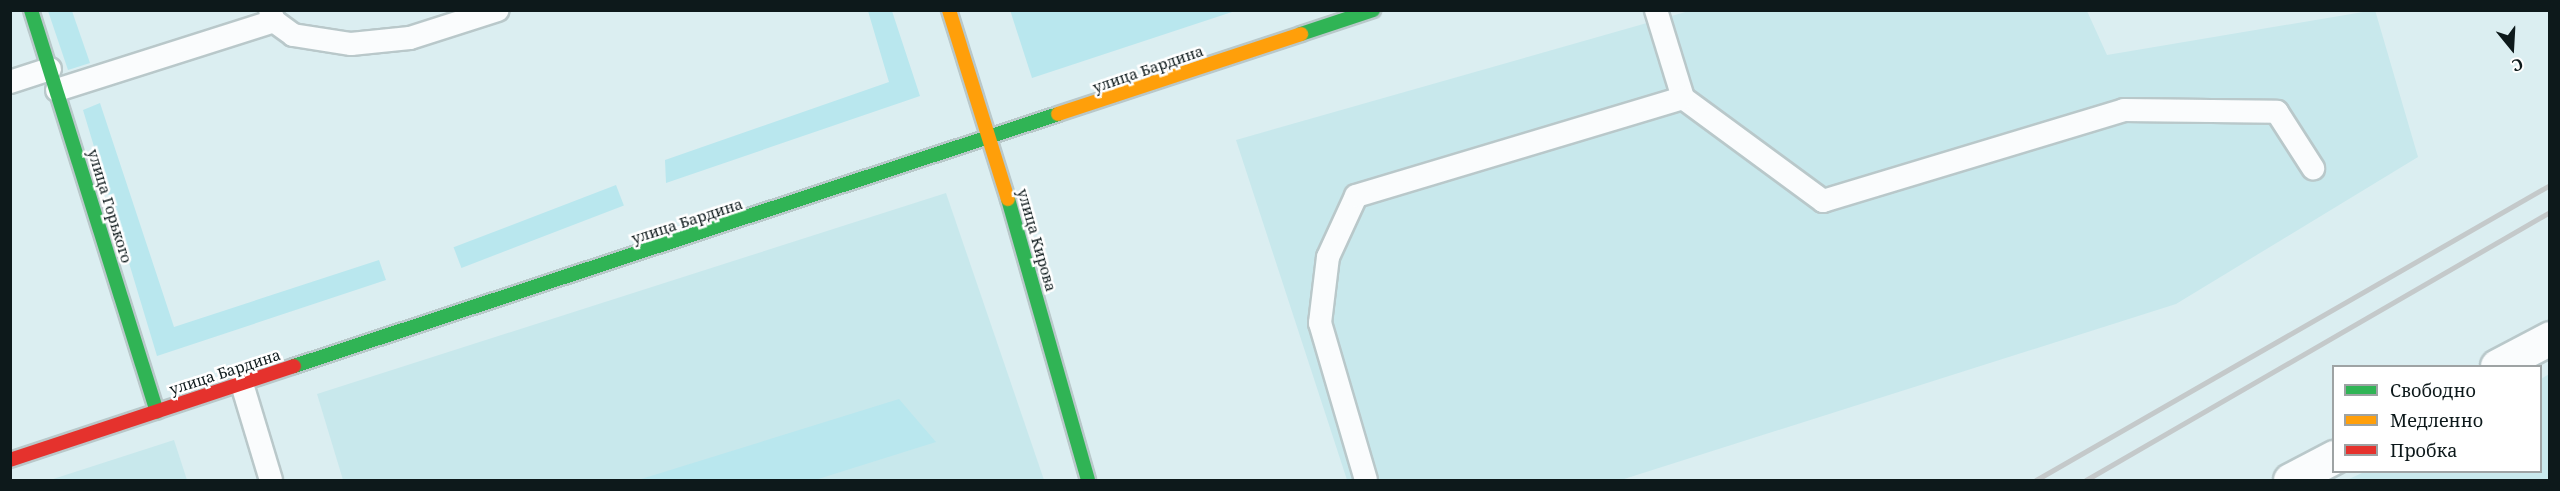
<!DOCTYPE html>
<html>
<head>
<meta charset="utf-8">
<style>
	body { margin:0 }
	#map { position:relative; width:2560px; height:491px; overflow:hidden; background:#dbeef1; font-family:"Noto Serif",serif }
	div>[style] { position:absolute }
	.built>* { inset:0; background:#c8e8ec }
	.green>* { inset:0; background:#b9e7ee; transform-origin:0 0 }
	.roads { filter:drop-shadow(2px 0 #b9c8ca) drop-shadow(-2px 0 #b9c8ca) drop-shadow(0 2px #b9c8ca) drop-shadow(0 -2px #b9c8ca) }
	.lane>* { height:22px; margin:-11px; padding:0 11px; transform-origin:11px; border-radius:11px; background:#fafcfd }
	.street>* { height:33px; margin:-16.5px; padding:0 16.5px; transform-origin:16.5px; border-radius:16.5px; background:#fafcfd }
	.fast>* { height:14px; margin:-7px; padding:0 7px; transform-origin:7px; border-radius:7px; background:#30b455 }
	.slow>* { height:14px; margin:-7px; padding:0 7px; transform-origin:7px; border-radius:7px; background:#ff9f0a }
	.jam>* { height:14px; margin:-7px; padding:0 7px; transform-origin:7px; border-radius:7px; background:#e5322d }
	.rail>* { height:4.5px; margin:-2.25px; padding:0 2.25px; transform-origin:2.25px; border-radius:2.25px; background:#c4c9ca }
	span { translate:-50% -50%; white-space:nowrap; text-align:center; line-height:1.15; -webkit-text-stroke:5px #fff; paint-order:stroke }
	.street-label { font-size:15px; color:#0d191b }
	.frame { position:absolute; inset:0; border:12px solid #0d191b; pointer-events:none }
	.legend { position:absolute; left:2332px; top:365px; width:210px; height:108px; box-sizing:border-box; background:#fff; border:2px solid #9ea3a4; margin:0; padding:8px 10px; list-style:none; font-size:18px; color:#0d191b }
	.legend li { display:flex; align-items:center; gap:12px; height:30px }
	.legend b { width:30px; border:2px solid #9ea3a4 }
	.north { position:absolute; left:2482px; top:18px; width:60px; height:60px; -webkit-text-stroke:4px #fff; paint-order:stroke; rotate:162deg; font-size:16px; font-weight:700; line-height:24px; text-align:center; color:#0d191b }
	.north::after { content:''; display:block; margin:auto; width:21px; height:27px; background:#0d191b; clip-path:polygon(50% 0,100% 100%,50% 72%,0 100%) }
</style>
</head>
<body>
<div id="map">
	<div class="built">
		<i style="clip-path:polygon(2375px 10px,2418px 157px,2176px 304px,1621px 480px,1347px 480px,1236px 140px,1689px 11px,2087px 11px,2107px 55px)"></i>
		<i style="clip-path:polygon(946px 193px,1044px 480px,343px 480px,317px 394px)"></i>
		<i style="clip-path:polygon(2549px 374px,2549px 480px,2347px 480px,2364px 472px,2540px 472px,2541px 379px)"></i>
		<i style="clip-path:polygon(174px 440px,187px 480px,50px 480px)"></i>
	</div>
	<div class="green">
		<i style="clip-path:polygon(1010px 10px,1235px 10px,1235px 11px,1032px 78px)"></i>
		<i style="clip-path:polygon(48px 11px,72px 11px,90px 63px,68px 70px)"></i>
		<i style="clip-path:polygon(868px 11px,892px 11px,920px 96px,666px 183px,665px 160px,889px 82px)"></i>
		<i style="clip-path:polygon(100px 103px,174px 327px,379px 260px,386px 280px,157px 356px,83px 110px)"></i>
		<i style="left:616px;top:185px;width:22px;height:174px;rotate:69deg"></i>
		<i style="clip-path:polygon(899px 399px,936px 442px,815px 480px,638px 480px)"></i>
	</div>
	<div class="roads">
		<div class="lane">
			<i style="left:270px;top:10px;width:12px;rotate:70deg"></i>
			<i style="left:274px;top:21px;width:24px;rotate:36deg"></i>
			<i style="left:293px;top:35px;width:59px;rotate:8.8deg"></i>
			<i style="left:351px;top:44px;width:59px;rotate:-5.8deg"></i>
			<i style="left:410px;top:38px;width:92px;rotate:-17.7deg"></i>
			<i style="left:1656px;top:10px;width:92px;rotate:72.9deg"></i>
			<i style="left:1683px;top:98px;width:174px;rotate:36.3deg"></i>
			<i style="left:1823px;top:201px;width:314px;rotate:-16.8deg"></i>
			<i style="left:2124px;top:110px;width:153px;rotate:0.7deg"></i>
			<i style="left:2277px;top:112px;width:67px;rotate:57.3deg"></i>
			<i style="left:10px;top:82px;width:42px;rotate:-18deg"></i>
			<i style="left:57px;top:90px;width:228px;rotate:-17.6deg"></i>
			<i style="left:242px;top:384px;width:100px;rotate:73.2deg"></i>
			<i style="left:1366px;top:480px;width:164px;rotate:-106.3deg"></i>
			<i style="left:1320px;top:323px;width:66px;rotate:-83.1deg"></i>
			<i style="left:1328px;top:257px;width:67px;rotate:-65.3deg"></i>
			<i style="left:1356px;top:196px;width:341px;rotate:-16.7deg"></i>
		</div>
		<div class="street">
			<i style="left:2497px;top:366px;width:60px;rotate:-27.8deg"></i>
			<i style="left:2290px;top:480px;width:50px;rotate:-27.6deg"></i>
		</div>
		<div class="fast">
			<i style="left:31px;top:10px;width:421px;rotate:72.6deg"></i>
			<i style="left:1301px;top:34px;width:76px;rotate:-18.4deg"></i>
			<i style="left:1008px;top:199px;width:292px;rotate:74.1deg"></i>
			<i style="left:294px;top:366px;width:804px;rotate:-18.25deg"></i>
		</div>
		<div class="slow">
			<i style="left:949px;top:10px;width:198px;rotate:72.7deg"></i>
			<i style="left:1058px;top:114px;width:256px;rotate:-18.2deg"></i>
		</div>
		<div class="jam">
			<i style="left:10px;top:460px;width:299px;rotate:-18.3deg"></i>
		</div>
	</div>
	<div class="rail">
		<i style="left:2036px;top:480px;width:593px;rotate:-29.85deg"></i>
		<i style="left:2086px;top:480px;width:536px;rotate:-30.01deg"></i>
	</div>
	<div class="street-label">
		<span style="left:1148px;top:69px;rotate:-19deg">улица Бардина</span>
		<span style="left:110px;top:206px;rotate:73deg">улица Горького</span>
		<span style="left:687px;top:221px;rotate:-18deg">улица Бардина</span>
		<span style="left:1037px;top:240px;rotate:74deg">улица Кирова</span>
		<span style="left:225px;top:372px;rotate:-18deg">улица Бардина</span>
	</div>
	<div class="frame"></div>
	<ul class="legend">
	<li><b style="height:8px;background:#30b455"></b>Свободно</li>
	<li><b style="height:8px;background:#ff9f0a"></b>Медленно</li>
	<li><b style="height:8px;background:#e5322d"></b>Пробка</li>
	</ul>
	<div class="north">С</div>
</div>
</body>
</html>
